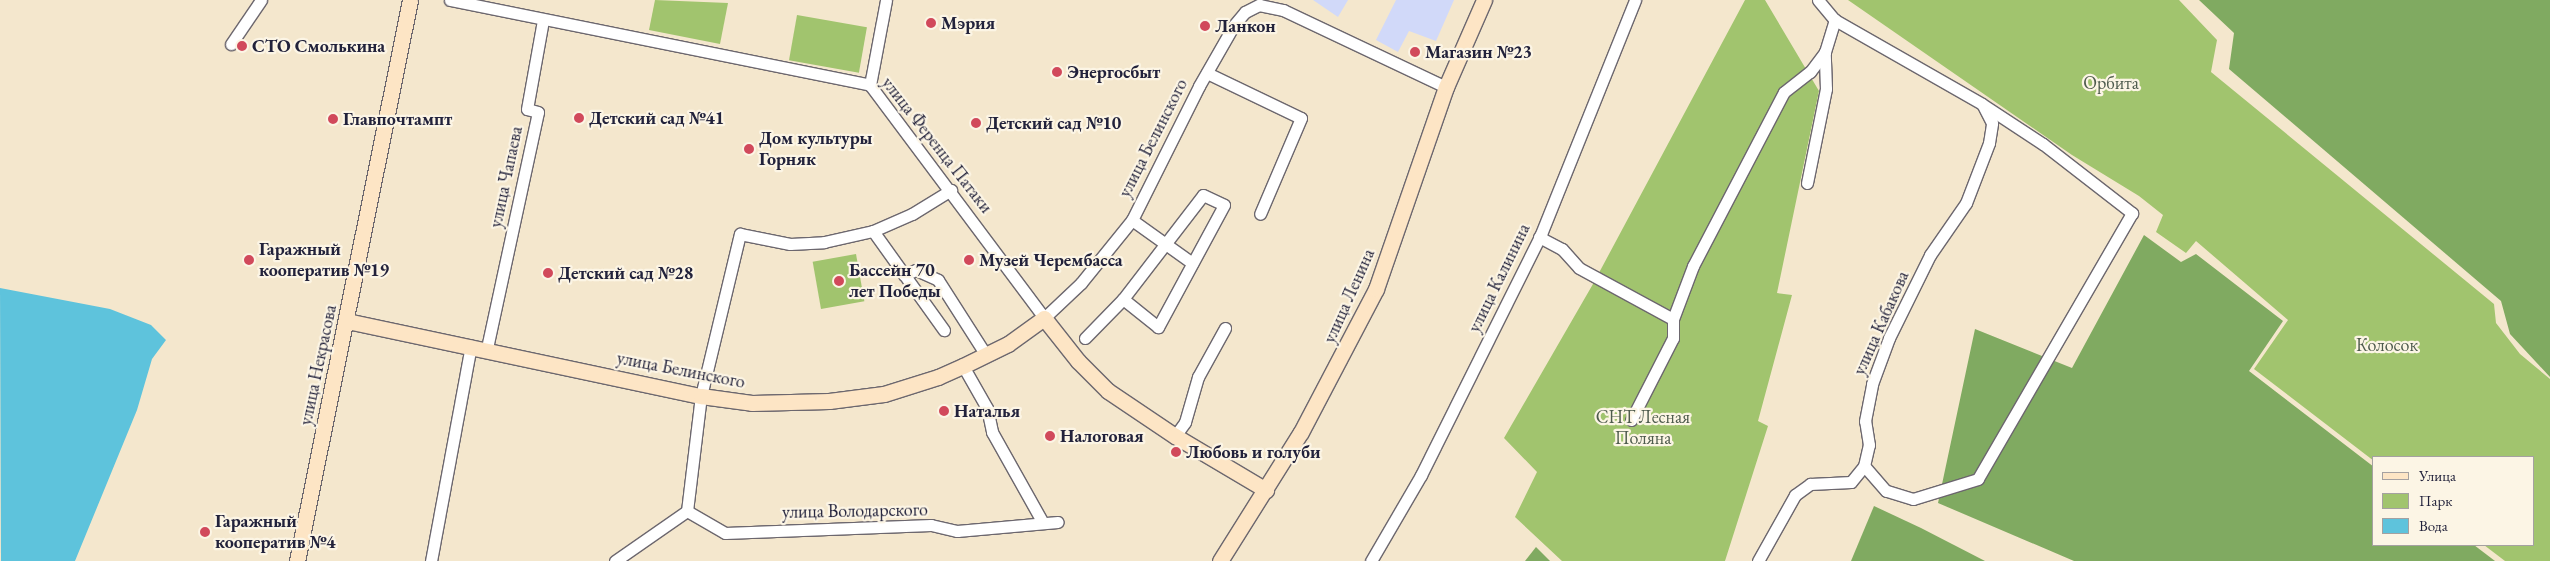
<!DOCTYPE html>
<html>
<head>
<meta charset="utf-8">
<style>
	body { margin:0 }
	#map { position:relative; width:2550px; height:561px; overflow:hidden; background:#f4e7cd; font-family:"EB Garamond",serif }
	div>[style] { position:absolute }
	.built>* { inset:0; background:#d1d9f9 }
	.green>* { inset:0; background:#a1c46e; transform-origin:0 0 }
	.forest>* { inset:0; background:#80aa61 }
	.water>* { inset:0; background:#5ec3dc }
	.roads { filter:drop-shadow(1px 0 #6c676e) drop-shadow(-1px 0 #6c676e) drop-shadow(0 1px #6c676e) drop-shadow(0 -1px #6c676e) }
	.street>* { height:11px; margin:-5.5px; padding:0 5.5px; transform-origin:5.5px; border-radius:5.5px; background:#fff }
	.secondary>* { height:15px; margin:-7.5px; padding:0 7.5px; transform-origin:7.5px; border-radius:7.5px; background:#fde5c5 }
	.dots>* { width:14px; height:14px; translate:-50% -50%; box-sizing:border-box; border:2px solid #fcf5e5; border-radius:50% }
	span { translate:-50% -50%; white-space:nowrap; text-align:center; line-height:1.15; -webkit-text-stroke:4.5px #fcf5e5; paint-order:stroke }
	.poi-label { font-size:18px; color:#22223b; font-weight:700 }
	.left { translate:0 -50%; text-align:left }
	.park-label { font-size:18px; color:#4e5b4d }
	.street-label { font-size:18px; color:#22223b }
	.legend { position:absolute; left:2372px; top:456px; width:162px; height:90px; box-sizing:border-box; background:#fcf5e5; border:1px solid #a5a1a1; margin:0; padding:6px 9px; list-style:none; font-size:15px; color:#22223b }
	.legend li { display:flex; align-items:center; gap:10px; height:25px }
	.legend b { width:25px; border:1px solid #a5a1a1 }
</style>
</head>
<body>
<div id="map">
	<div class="built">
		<i style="clip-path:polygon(1313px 0,1348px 0,1338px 17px)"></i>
		<i style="clip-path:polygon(1396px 0,1454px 0,1436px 41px,1409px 31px,1398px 52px,1376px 40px)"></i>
	</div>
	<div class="green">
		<i style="clip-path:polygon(655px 0,728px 3px,720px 44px,649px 30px)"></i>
		<i style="clip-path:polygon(1745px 0,1765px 0,1819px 91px,1777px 293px,1792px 295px,1758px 421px,1768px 426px,1725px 561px,1562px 561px,1515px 517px,1537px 472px,1504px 438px,1593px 284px)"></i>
		<i style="clip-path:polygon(1848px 0,2179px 0,2217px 40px,2211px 72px,2494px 304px,2496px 323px,2520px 354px,2550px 379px,2550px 561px,2505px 561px,2484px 545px,2534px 545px,2534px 457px,2374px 457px,2374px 461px,2254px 369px,2288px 320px,2196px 241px,2186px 253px,2156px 232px,2163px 215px,2139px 196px,2072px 155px)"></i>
		<i style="left:797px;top:15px;width:71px;height:46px;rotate:10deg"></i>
		<i style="left:856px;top:254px;width:48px;height:44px;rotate:80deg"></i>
	</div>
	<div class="forest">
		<i style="clip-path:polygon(2199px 0,2550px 0,2550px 377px,2510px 334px,2501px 301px,2229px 69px,2234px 33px)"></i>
		<i style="clip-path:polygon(2144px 235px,2181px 262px,2196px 254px,2283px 321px,2249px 371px,2374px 467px,2374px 545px,2474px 545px,2495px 561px,2074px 561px,1938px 503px,1975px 329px,2072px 368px)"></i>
		<i style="clip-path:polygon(1874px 506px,1921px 528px,1985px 561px,1851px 561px)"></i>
		<i style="clip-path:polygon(1536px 547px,1550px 561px,1525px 561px)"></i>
	</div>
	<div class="water">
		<i style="clip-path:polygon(0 288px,110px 309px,151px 325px,166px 340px,152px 359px,137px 410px,75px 561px,1px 561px)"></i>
	</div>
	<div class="roads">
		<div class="street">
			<i style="left:450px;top:0;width:429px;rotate:11.4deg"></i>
			<i style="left:870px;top:85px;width:291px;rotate:53.2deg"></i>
			<i style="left:1044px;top:318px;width:51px;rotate:-43.4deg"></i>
			<i style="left:1081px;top:283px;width:81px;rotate:-51deg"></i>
			<i style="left:1132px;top:220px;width:150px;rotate:-63.4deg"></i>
			<i style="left:1199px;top:86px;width:70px;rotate:-60.2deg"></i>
			<i style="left:1234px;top:25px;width:17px;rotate:-50deg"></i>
			<i style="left:1245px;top:12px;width:16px;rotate:-27deg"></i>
			<i style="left:1259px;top:5px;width:25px;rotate:12deg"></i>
			<i style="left:1283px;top:10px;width:180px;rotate:25.3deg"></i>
			<i style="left:1818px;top:0;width:26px;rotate:50deg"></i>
			<i style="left:1835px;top:20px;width:169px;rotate:29.7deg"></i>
			<i style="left:1982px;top:104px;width:73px;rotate:33.3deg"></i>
			<i style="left:2043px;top:144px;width:113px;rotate:37.8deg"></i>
			<i style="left:2132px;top:213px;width:307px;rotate:120.1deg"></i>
			<i style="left:1978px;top:479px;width:68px;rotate:162.9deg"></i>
			<i style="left:1913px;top:499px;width:28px;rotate:-163deg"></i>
			<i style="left:1886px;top:491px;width:33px;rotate:-131deg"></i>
			<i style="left:231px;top:44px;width:53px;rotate:-55.7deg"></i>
			<i style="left:1207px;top:73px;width:104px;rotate:25.6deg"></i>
			<i style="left:1301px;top:118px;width:104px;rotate:113.1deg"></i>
			<i style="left:870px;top:85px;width:86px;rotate:-79.3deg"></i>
			<i style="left:1807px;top:183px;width:96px;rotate:-78.6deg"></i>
			<i style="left:1826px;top:89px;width:37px;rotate:-92deg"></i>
			<i style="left:1825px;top:52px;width:34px;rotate:-73deg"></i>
			<i style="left:1132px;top:220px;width:74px;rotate:35.6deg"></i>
			<i style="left:873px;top:231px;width:122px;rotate:54.4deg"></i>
			<i style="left:1539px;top:237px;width:26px;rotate:28deg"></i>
			<i style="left:1562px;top:249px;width:25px;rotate:48deg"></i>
			<i style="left:1579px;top:268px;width:107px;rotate:28.5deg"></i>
			<i style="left:1673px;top:319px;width:19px;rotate:90deg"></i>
			<i style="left:1673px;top:338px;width:92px;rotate:117.1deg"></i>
			<i style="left:904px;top:275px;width:13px;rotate:-23deg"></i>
			<i style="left:916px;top:270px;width:24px;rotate:24deg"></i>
			<i style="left:938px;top:280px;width:89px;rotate:57.4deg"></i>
			<i style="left:1673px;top:319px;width:57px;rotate:-69.3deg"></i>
			<i style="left:1693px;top:266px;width:196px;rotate:-62.4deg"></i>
			<i style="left:1784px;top:92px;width:33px;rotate:-38deg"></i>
			<i style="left:1810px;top:72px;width:25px;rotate:-53deg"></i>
			<i style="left:1085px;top:338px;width:54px;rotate:-45.7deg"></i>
			<i style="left:1123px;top:299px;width:131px;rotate:-52.4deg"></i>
			<i style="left:1203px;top:195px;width:23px;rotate:25deg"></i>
			<i style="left:1224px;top:205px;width:139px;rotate:118.4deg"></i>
			<i style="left:1158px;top:327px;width:45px;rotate:-141.3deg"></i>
			<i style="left:487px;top:348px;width:241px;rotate:-77.8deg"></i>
			<i style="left:538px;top:112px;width:11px;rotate:-165deg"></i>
			<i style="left:527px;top:109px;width:90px;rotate:-79.8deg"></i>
			<i style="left:963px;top:366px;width:48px;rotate:60.3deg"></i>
			<i style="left:987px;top:408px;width:25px;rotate:78deg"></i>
			<i style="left:992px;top:432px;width:104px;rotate:60.7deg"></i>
			<i style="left:1175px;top:436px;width:17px;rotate:-54deg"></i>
			<i style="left:1185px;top:422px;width:47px;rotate:-73.9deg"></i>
			<i style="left:1198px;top:377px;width:56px;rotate:-61.1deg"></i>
			<i style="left:687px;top:511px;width:44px;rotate:30.1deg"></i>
			<i style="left:725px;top:533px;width:206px;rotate:-2.2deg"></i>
			<i style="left:931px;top:525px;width:27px;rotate:13deg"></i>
			<i style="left:957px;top:531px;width:101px;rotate:-5.1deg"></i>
			<i style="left:431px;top:561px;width:219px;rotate:-79.5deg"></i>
			<i style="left:615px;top:561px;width:88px;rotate:-34.8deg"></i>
			<i style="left:687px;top:511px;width:116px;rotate:-83.1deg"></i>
			<i style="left:701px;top:396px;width:167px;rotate:-76.5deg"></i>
			<i style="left:740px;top:234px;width:51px;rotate:11.3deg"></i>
			<i style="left:790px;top:244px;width:34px;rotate:-3deg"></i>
			<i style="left:824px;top:242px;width:50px;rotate:-12.7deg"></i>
			<i style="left:873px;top:231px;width:43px;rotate:-23.6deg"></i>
			<i style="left:912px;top:214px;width:46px;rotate:-31.6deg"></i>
			<i style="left:1371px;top:561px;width:99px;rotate:-59.8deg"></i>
			<i style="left:1421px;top:475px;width:269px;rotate:-63.5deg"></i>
			<i style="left:1541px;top:234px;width:252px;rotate:-68.1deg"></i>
			<i style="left:1758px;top:561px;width:76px;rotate:-60.7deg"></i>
			<i style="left:1795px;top:495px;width:19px;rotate:-36deg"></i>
			<i style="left:1810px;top:484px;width:41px;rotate:-2.8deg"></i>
			<i style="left:1851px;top:482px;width:21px;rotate:-51deg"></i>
			<i style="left:1864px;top:466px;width:22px;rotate:-77deg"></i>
			<i style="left:1869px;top:445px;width:24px;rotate:-99deg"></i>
			<i style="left:1865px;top:421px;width:38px;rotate:-79deg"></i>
			<i style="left:1872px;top:384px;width:49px;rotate:-69.7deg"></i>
			<i style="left:1889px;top:338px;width:93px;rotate:-63.7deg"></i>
			<i style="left:1930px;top:255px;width:63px;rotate:-55.3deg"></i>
			<i style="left:1966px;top:203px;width:64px;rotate:-69deg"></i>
			<i style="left:1989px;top:143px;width:20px;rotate:-81deg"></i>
			<i style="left:1992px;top:123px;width:20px;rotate:-117deg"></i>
		</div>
		<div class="secondary">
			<i style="left:347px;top:321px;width:362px;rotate:12deg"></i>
			<i style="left:701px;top:396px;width:51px;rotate:7.8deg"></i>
			<i style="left:752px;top:403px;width:77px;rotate:-1.5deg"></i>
			<i style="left:829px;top:401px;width:55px;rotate:-7.3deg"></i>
			<i style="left:884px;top:394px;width:57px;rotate:-17.5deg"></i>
			<i style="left:938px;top:377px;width:27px;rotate:-24deg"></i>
			<i style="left:963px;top:366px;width:50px;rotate:-26.1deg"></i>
			<i style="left:1008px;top:344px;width:44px;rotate:-35.8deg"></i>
			<i style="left:1044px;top:318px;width:55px;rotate:51.7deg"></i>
			<i style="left:1078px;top:361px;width:42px;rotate:45deg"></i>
			<i style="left:1108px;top:391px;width:81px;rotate:33.9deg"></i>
			<i style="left:1175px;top:436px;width:106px;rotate:30.7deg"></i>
			<i style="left:297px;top:561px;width:572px;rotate:-78.61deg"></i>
			<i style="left:1220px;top:561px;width:152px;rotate:-57.9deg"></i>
			<i style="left:1301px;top:432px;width:161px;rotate:-62.3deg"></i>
			<i style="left:1376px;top:289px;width:214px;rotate:-70.9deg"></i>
			<i style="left:1446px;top:87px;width:95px;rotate:-66.4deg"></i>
		</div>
	</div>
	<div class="dots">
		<i style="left:931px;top:23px;background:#d1495b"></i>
		<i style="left:1205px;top:26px;background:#d1495b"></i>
		<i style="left:242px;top:46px;background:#d1495b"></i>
		<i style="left:1415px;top:52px;background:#d1495b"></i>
		<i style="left:1057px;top:72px;background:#d1495b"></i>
		<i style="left:579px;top:118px;background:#d1495b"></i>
		<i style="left:333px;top:119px;background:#d1495b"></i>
		<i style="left:976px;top:123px;background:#d1495b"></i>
		<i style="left:749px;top:149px;background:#d1495b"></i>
		<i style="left:249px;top:260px;background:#d1495b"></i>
		<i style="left:969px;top:260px;background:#d1495b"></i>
		<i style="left:548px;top:273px;background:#d1495b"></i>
		<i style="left:839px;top:281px;background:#d1495b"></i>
		<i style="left:944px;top:411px;background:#d1495b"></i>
		<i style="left:1050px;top:436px;background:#d1495b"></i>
		<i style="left:1176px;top:452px;background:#d1495b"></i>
		<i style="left:205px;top:532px;background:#d1495b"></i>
	</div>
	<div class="poi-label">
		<span class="left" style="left:941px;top:23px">Мэрия</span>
		<span class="left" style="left:1215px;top:26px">Ланкон</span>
		<span class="left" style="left:252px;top:46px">СТО Смолькина</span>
		<span class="left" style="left:1425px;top:52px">Магазин №23</span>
		<span class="left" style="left:1067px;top:72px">Энергосбыт</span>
		<span class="left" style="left:589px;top:118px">Детский сад №41</span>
		<span class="left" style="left:343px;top:119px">Главпочтампт</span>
		<span class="left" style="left:986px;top:123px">Детский сад №10</span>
		<span class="left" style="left:759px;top:149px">Дом культуры<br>Горняк</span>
		<span class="left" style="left:259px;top:260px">Гаражный<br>кооператив №19</span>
		<span class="left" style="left:979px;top:260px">Музей Черембасса</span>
		<span class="left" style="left:849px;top:281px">Бассейн 70<br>лет Победы</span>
		<span class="left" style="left:558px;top:273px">Детский сад №28</span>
		<span class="left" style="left:954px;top:411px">Наталья</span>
		<span class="left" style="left:1060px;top:436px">Налоговая</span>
		<span class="left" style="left:1186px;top:452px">Любовь и голуби</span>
		<span class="left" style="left:215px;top:532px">Гаражный<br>кооператив №4</span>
	</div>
	<div class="park-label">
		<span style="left:2111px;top:83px">Орбита</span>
		<span style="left:2387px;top:345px">Колосок</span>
		<span style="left:1643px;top:428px">СНТ Лесная<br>Поляна</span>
	</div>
	<div class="street-label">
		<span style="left:1153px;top:138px;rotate:-63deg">улица Белинского</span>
		<span style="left:937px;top:145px;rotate:52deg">улица Ференца Патаки</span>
		<span style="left:506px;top:177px;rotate:-78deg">улица Чапаева</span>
		<span style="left:1499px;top:278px;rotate:-64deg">улица Калинина</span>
		<span style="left:1349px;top:296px;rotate:-66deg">улица Ленина</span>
		<span style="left:1881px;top:323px;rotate:-66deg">улица Кабакова</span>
		<span style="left:318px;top:365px;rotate:-78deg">улица Некрасова</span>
		<span style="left:681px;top:370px;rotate:11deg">улица Белинского</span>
		<span style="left:855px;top:511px;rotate:-1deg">улица Володарского</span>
	</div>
	<ul class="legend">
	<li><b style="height:6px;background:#fde5c5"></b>Улица</li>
	<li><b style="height:14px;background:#a1c46e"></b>Парк</li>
	<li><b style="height:14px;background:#5ec3dc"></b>Вода</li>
	</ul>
</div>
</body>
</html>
